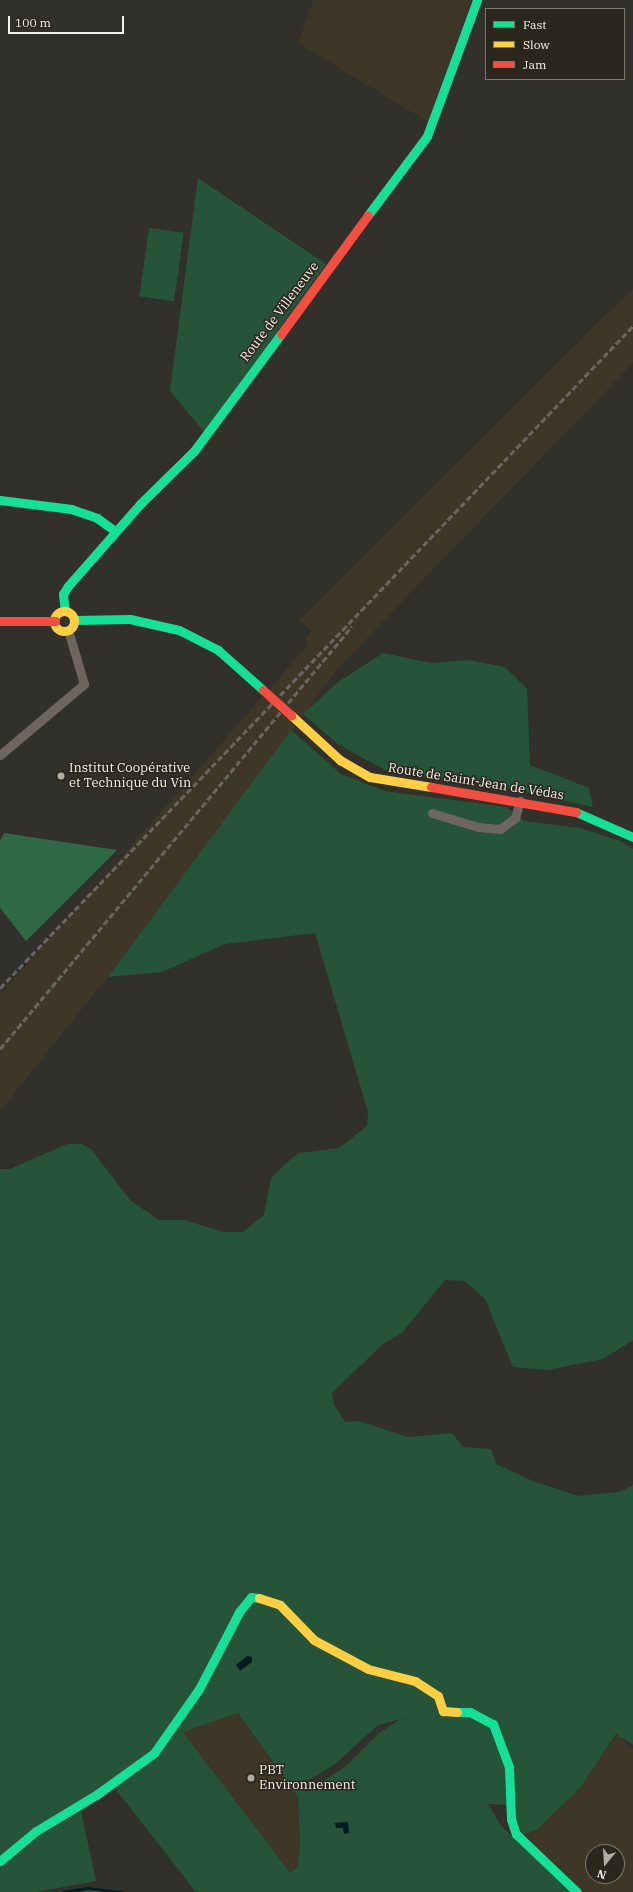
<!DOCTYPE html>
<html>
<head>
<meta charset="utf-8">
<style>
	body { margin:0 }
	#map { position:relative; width:633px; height:1892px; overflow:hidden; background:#32302a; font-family:"IBM Plex Serif",serif }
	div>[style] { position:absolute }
	.built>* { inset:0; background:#3e3627 }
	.green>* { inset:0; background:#265438; transform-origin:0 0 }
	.forest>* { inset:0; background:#2f6946 }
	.water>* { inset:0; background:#041c23 }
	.stream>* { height:2.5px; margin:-1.25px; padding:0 1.25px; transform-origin:1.25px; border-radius:1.25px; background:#041c23 }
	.street>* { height:9px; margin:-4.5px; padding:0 4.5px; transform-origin:4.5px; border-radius:4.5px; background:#6e6560 }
	.fast>* { height:9px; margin:-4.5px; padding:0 4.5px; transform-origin:4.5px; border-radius:4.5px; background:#16e098 }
	.slow>* { height:9px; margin:-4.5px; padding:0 4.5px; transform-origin:4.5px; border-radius:4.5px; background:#ffcf43 }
	.slow>.ring { margin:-4.5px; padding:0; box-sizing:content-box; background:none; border:9px solid #ffcf43; border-radius:50% }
	.jam>* { height:9px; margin:-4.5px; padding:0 4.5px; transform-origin:4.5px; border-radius:4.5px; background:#f24e42 }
	.rail>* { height:2.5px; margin-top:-1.25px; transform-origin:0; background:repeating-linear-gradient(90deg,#696560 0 6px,transparent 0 9px) }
	.jam-bridge>* { height:9px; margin:-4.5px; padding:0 4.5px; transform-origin:4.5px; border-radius:4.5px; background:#f24e42 }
	.dots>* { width:11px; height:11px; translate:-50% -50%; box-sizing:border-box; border:2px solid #2c271c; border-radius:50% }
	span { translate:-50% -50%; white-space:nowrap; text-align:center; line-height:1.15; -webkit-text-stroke:3px #2c271c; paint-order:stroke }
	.street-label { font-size:13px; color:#f4f1ea }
	.poi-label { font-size:13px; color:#f4f1ea }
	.left { translate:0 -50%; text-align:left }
	.legend { position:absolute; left:485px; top:8px; width:140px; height:72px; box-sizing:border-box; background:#2c271c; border:1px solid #7c786e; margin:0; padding:5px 7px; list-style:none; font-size:12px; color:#f4f1ea }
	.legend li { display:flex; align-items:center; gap:8px; height:20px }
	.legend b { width:20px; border:1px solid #7c786e }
	.north { position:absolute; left:585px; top:1844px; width:40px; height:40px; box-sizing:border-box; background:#2c271c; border:1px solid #7c786e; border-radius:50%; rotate:198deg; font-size:11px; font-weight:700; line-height:16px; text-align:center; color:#f4f1ea }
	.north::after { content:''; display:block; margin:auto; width:14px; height:18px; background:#b0ada7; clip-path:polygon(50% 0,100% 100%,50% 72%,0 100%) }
	.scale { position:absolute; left:8px; top:16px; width:116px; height:18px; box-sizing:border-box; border:2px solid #f4f1ea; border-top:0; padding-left:5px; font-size:12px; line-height:14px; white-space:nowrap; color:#f4f1ea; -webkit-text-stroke:3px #2c271c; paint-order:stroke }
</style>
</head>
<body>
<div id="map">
	<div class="built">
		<i style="clip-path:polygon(313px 0,471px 0,428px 122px,298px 43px)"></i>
		<i style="clip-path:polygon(633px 288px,633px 363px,339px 667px,108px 977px,0 1111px,0 995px,307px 646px,305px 639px,312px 631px,299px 620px)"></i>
		<i style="clip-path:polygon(237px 1713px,298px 1797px,300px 1847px,297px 1868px,290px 1873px,183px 1732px)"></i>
		<i style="clip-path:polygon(evenodd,617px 1734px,633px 1749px,633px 1892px,574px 1892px,522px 1835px,538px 1829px,580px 1788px,617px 1734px,593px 1852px,617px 1852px,617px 1876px,593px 1876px,593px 1852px)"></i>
	</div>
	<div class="green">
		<i style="clip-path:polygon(198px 178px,326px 264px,204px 432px,170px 391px)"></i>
		<i style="left:149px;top:228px;width:35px;height:69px;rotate:8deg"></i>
		<i style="clip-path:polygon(383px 653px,431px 663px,468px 660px,505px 667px,527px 689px,530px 765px,589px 788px,593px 807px,516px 790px,387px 771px,339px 745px,303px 714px,338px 682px)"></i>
		<i style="clip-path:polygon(evenodd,291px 730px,341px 774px,385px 791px,506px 807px,525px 821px,580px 828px,620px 841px,633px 849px,633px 1340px,603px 1359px,547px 1370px,513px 1367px,485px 1299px,465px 1281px,445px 1280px,401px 1334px,384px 1343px,332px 1393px,334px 1405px,345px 1422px,359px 1421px,408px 1437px,452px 1433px,463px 1447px,491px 1449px,496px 1464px,535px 1482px,579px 1496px,619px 1492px,633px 1485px,633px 1745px,616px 1734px,580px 1788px,538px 1829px,522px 1835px,511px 1805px,488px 1804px,501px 1826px,574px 1892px,196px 1892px,114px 1787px,81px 1811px,96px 1881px,36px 1892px,0 1892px,0 1169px,10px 1169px,67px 1144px,81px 1144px,91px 1149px,130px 1200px,159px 1220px,184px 1220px,223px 1232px,243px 1232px,264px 1215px,271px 1178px,292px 1158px,300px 1153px,339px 1148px,367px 1126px,368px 1112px,315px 933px,225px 944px,162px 972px,108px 977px,291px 730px,238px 1713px,298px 1797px,300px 1847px,297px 1868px,290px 1873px,183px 1732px,238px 1713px,291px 730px,421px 1714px,399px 1720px,379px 1733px,345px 1767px,306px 1792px,300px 1785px,334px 1765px,378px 1725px,421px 1714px)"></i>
		<i style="clip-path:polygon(90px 1887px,116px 1890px,129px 1892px,56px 1892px)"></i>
	</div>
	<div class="forest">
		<i style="clip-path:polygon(4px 833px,117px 850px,26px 941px,0 908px,0 841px)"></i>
	</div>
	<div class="water">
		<i style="clip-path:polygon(247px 1656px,252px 1657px,252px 1662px,240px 1671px,236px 1665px)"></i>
		<i style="clip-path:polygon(348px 1822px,349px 1833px,344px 1834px,343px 1828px,336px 1828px,335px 1823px)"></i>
	</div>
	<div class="stream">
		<i style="left:63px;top:1892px;width:26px;rotate:-9deg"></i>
		<i style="left:89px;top:1888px;width:34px;rotate:7deg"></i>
	</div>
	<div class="street">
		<i style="left:0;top:755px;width:110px;rotate:-40.2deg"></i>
		<i style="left:84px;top:684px;width:56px;rotate:-106.5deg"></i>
		<i style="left:432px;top:813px;width:48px;rotate:16.9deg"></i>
		<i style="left:478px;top:827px;width:22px;rotate:5deg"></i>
		<i style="left:500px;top:829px;width:19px;rotate:-36deg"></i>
		<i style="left:515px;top:818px;width:18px;rotate:-74deg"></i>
	</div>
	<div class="fast">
		<i style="left:368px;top:215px;width:99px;rotate:-53.2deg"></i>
		<i style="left:427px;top:136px;width:145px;rotate:-69.8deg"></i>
		<i style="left:0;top:500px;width:72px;rotate:7.2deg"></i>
		<i style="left:71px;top:509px;width:28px;rotate:19deg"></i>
		<i style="left:97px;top:518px;width:22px;rotate:36deg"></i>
		<i style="left:65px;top:611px;width:17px;rotate:-97deg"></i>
		<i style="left:63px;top:594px;width:9px;rotate:-58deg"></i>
		<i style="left:68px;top:586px;width:109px;rotate:-48.7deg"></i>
		<i style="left:140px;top:504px;width:76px;rotate:-44.5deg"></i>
		<i style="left:194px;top:451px;width:146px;rotate:-53.4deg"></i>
		<i style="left:74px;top:620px;width:56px;rotate:-1deg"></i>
		<i style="left:130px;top:619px;width:50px;rotate:12.7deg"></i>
		<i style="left:179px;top:630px;width:44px;rotate:27.1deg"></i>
		<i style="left:218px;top:650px;width:60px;rotate:41.6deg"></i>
		<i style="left:576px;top:812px;width:62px;rotate:23.7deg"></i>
		<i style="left:457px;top:1712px;width:13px"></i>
		<i style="left:470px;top:1712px;width:26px;rotate:28deg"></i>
		<i style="left:493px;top:1724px;width:46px;rotate:69.6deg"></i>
		<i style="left:509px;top:1767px;width:52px;rotate:87.8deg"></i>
		<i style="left:511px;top:1819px;width:16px;rotate:72deg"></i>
		<i style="left:516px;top:1834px;width:84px;rotate:43.6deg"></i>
		<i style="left:0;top:1861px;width:47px;rotate:-39.8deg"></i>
		<i style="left:36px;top:1831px;width:70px;rotate:-31deg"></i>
		<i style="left:96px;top:1795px;width:72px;rotate:-35.9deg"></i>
		<i style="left:154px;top:1753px;width:78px;rotate:-54.9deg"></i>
		<i style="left:199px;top:1689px;width:87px;rotate:-62.5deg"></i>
		<i style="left:239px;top:1612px;width:19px;rotate:-51deg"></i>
		<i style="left:251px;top:1597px;width:8px;rotate:7deg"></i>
	</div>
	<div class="slow">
		<i class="ring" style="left:54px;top:611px;width:11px;height:11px"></i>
		<i style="left:291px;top:715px;width:67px;rotate:42.6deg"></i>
		<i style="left:340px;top:760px;width:34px;rotate:30deg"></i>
		<i style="left:370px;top:777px;width:62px;rotate:9.3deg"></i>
		<i style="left:259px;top:1598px;width:22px;rotate:18deg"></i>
		<i style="left:280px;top:1605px;width:49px;rotate:45.8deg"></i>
		<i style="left:314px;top:1640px;width:61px;rotate:28.2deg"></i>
		<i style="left:368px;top:1669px;width:49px;rotate:14.3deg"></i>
		<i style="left:415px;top:1681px;width:27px;rotate:33deg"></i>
		<i style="left:438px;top:1696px;width:16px;rotate:72deg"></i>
		<i style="left:443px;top:1711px;width:14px;rotate:4deg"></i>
	</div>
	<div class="jam">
		<i style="left:281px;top:334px;width:147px;rotate:-53.8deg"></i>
		<i style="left:0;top:621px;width:55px"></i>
		<i style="left:431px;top:787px;width:147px;rotate:9.8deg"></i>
	</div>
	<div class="rail">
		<i style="left:0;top:988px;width:916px;rotate:-46.28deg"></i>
		<i style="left:0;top:1049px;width:550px;rotate:-50.23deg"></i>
	</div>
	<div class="jam-bridge">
		<i style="left:263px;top:690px;width:38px;rotate:42deg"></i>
	</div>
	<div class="dots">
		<i style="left:61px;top:776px;background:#b0ada7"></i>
		<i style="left:251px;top:1778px;background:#b0ada7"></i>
	</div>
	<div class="street-label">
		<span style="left:280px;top:312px;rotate:-53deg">Route de Villeneuve</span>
		<span style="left:476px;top:782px;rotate:9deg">Route de Saint-Jean de Védas</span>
	</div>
	<div class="poi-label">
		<span class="left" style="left:69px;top:776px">Institut Coopérative<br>et Technique du Vin</span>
		<span class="left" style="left:259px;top:1778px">PBT<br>Environnement</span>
	</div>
	<ul class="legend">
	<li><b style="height:5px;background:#16e098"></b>Fast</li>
	<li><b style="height:5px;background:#ffcf43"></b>Slow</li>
	<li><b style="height:5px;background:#f24e42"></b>Jam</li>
	</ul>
	<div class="north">N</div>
	<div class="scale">100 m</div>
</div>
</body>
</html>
